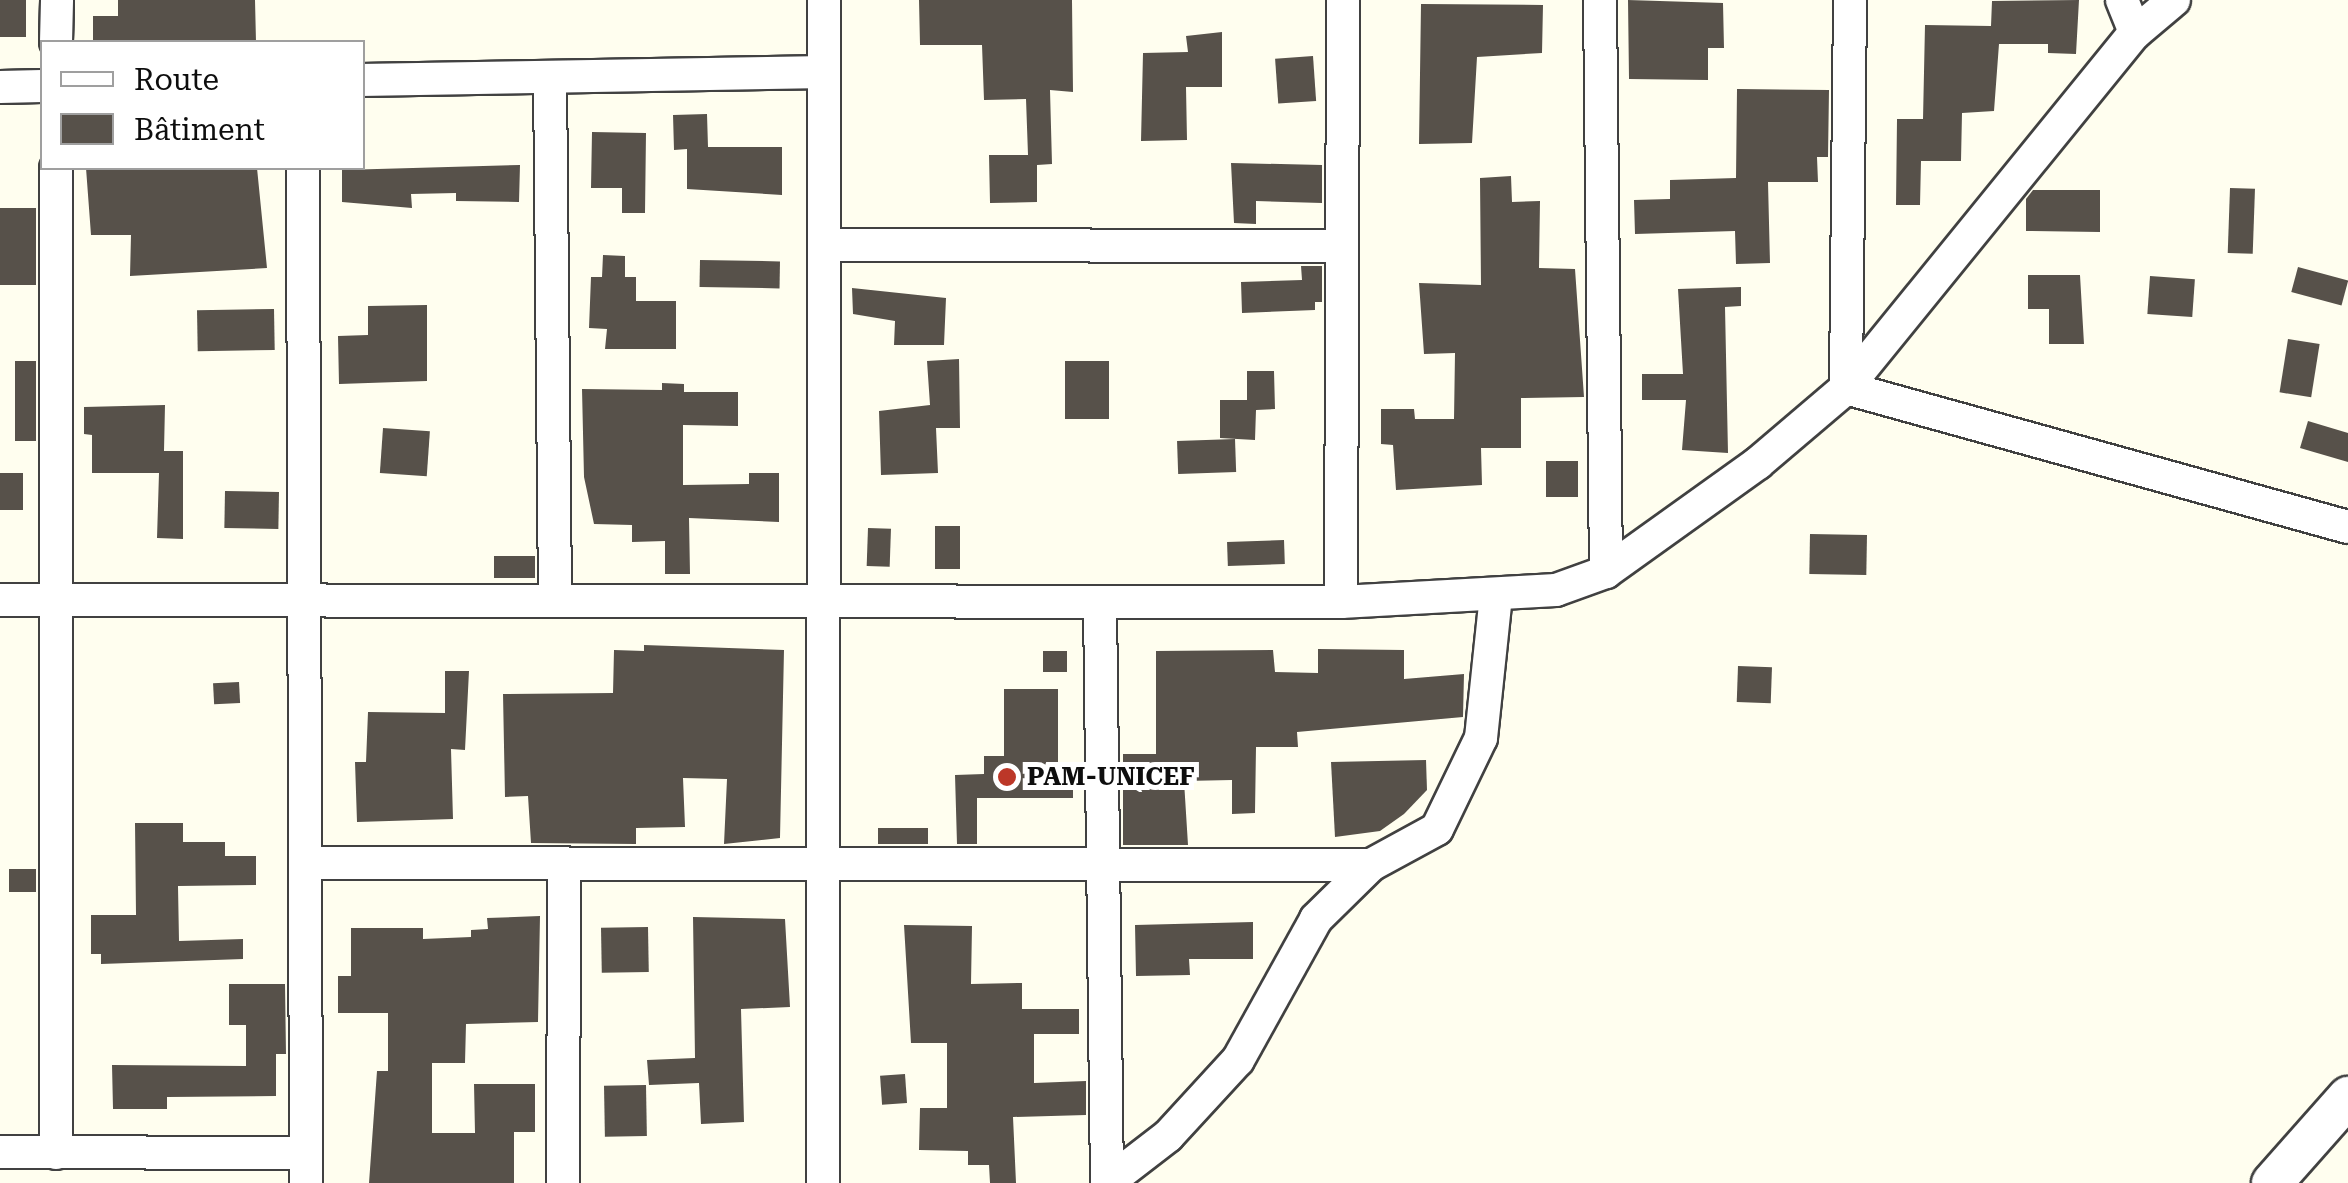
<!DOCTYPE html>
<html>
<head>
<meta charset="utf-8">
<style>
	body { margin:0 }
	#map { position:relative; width:2348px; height:1183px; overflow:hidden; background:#fffeef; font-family:"Roboto Serif",serif }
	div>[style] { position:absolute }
	.building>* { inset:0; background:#57514a; transform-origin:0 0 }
	.roads { filter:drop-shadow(2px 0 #414141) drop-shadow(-2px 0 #414141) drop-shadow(0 2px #414141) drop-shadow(0 -2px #414141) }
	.minor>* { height:32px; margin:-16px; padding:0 16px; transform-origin:16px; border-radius:16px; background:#fff }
	.tertiary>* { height:40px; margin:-20px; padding:0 20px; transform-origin:20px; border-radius:20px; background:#fff }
	.dots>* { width:28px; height:28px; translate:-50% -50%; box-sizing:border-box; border:5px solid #fff; border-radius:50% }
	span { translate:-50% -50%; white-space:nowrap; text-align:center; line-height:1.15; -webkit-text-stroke:10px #fff; paint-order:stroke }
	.poi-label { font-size:25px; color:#0e0e0e; font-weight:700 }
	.left { translate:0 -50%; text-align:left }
	.legend { position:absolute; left:40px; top:40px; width:325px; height:130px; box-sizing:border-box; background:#fff; border:2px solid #9f9f9f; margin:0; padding:12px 18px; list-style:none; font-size:30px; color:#0e0e0e }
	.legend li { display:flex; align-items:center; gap:20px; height:50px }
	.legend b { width:50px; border:2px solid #9f9f9f }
</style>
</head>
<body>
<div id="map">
	<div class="building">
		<i style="left:0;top:0;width:26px;height:37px"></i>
		<i style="clip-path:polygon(118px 0,255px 0,256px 42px,93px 42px,93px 16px,118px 16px)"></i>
		<i style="clip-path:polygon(919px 0,1072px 0,1073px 92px,1050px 90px,1052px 164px,1037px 165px,1037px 202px,990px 203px,989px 155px,1028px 155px,1026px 99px,984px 100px,982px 45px,920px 45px)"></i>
		<i style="clip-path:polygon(1628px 0,1723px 3px,1724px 48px,1708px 48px,1708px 80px,1629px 79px)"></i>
		<i style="clip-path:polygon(2079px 0,2076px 54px,2048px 53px,2048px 44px,1999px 44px,1994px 111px,1962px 113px,1961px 161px,1921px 161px,1920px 205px,1896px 205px,1897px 119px,1923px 119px,1925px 25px,1991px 26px,1992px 1px)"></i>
		<i style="clip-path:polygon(1421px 4px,1543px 5px,1542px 53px,1477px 57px,1472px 143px,1419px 144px)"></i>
		<i style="clip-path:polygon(1222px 32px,1222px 87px,1186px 87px,1187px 140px,1141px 141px,1143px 53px,1188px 52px,1186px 36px)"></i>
		<i style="left:1313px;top:56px;width:45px;height:38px;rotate:86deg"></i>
		<i style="clip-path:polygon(1737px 89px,1829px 90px,1828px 157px,1817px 157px,1818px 182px,1768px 182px,1770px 263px,1736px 264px,1735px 231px,1635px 234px,1634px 200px,1670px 199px,1670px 180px,1736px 178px)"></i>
		<i style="clip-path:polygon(707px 114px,708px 147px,782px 147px,782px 195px,687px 189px,687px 149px,674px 150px,673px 115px)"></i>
		<i style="clip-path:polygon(592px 132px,646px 133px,645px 213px,622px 213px,622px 188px,591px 188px)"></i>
		<i style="clip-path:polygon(1231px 163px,1322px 165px,1322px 203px,1256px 201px,1256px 224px,1234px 223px)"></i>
		<i style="clip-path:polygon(520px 165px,519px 202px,456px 201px,456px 193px,411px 194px,412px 208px,342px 202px,342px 170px)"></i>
		<i style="clip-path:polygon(86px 168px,257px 168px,267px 268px,130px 276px,131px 235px,91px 235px)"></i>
		<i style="clip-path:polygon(1511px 176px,1512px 202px,1540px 201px,1539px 268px,1575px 269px,1584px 397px,1521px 398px,1521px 448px,1481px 448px,1482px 485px,1396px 490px,1393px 445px,1381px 444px,1381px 409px,1414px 409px,1415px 419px,1454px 419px,1455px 353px,1424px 354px,1419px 283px,1481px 285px,1480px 178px)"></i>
		<i style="left:2230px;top:188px;width:25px;height:65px;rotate:2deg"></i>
		<i style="clip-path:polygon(2033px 190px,2100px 190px,2100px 232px,2026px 231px,2026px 199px)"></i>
		<i style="left:36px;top:208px;width:77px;height:36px;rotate:90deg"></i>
		<i style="clip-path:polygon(603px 255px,625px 256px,625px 277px,636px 277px,636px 301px,676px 301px,676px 349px,605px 349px,607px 329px,589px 328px,591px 277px,602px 277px)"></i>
		<i style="left:700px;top:260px;width:80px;height:27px;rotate:1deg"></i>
		<i style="clip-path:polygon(1301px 266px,1322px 266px,1322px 302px,1315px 302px,1315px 310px,1242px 313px,1241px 282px,1302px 280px)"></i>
		<i style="left:2298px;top:267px;width:52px;height:26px;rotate:15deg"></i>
		<i style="clip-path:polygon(2028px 275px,2080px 275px,2084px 344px,2049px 344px,2049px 309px,2028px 309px)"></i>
		<i style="left:2150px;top:276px;width:45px;height:38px;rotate:4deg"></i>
		<i style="clip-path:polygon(1741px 287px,1741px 306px,1725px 307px,1728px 453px,1682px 450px,1686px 400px,1642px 400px,1642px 374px,1683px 374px,1678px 289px)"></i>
		<i style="clip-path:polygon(852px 288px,946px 298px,944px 345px,894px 345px,895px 321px,853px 314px)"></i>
		<i style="clip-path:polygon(427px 305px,427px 381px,339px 384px,338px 336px,368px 335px,368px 306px)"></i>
		<i style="left:274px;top:309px;width:41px;height:77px;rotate:89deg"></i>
		<i style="left:2288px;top:339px;width:32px;height:54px;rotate:9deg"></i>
		<i style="clip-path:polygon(959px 359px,960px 428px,936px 428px,938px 473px,881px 475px,879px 411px,930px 405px,927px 361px)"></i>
		<i style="left:15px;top:361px;width:21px;height:80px"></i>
		<i style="left:1109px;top:361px;width:58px;height:44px;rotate:90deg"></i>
		<i style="clip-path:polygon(1247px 371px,1274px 371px,1275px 409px,1256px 410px,1255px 440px,1220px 438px,1220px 400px,1247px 400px)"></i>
		<i style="clip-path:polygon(662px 383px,684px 384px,684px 392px,738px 392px,738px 426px,683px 425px,683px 485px,749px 484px,749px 473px,779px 473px,779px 522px,689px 518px,690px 574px,665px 574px,665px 541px,632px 542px,632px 525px,594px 524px,584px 477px,582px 389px,662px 390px)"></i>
		<i style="clip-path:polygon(165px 405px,164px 451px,183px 451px,183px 539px,157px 538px,159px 473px,92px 473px,92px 435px,84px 434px,84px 407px)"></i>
		<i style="clip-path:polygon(2308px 421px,2348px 433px,2348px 462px,2300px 448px)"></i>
		<i style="left:383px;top:428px;width:47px;height:45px;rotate:4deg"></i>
		<i style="left:1235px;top:439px;width:33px;height:58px;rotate:88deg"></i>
		<i style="left:1546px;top:461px;width:32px;height:36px"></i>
		<i style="left:0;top:473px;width:23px;height:37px"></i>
		<i style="left:225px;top:491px;width:54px;height:37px;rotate:1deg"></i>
		<i style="left:935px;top:526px;width:25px;height:43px"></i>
		<i style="left:868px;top:528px;width:23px;height:38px;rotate:2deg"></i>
		<i style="left:1810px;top:534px;width:57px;height:40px;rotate:1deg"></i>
		<i style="left:1284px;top:540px;width:24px;height:57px;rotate:88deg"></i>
		<i style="left:535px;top:556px;width:22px;height:41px;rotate:90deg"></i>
		<i style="clip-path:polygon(644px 645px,784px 650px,780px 838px,724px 844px,727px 779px,683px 778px,685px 827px,636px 828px,636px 844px,531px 843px,528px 796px,505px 797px,503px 694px,613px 693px,614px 650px,644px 651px)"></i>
		<i style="clip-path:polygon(1318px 649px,1404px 650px,1404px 679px,1464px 674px,1463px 717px,1297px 732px,1298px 747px,1256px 747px,1255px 813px,1232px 814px,1232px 780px,1184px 781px,1188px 845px,1123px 845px,1123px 754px,1156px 754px,1156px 651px,1273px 650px,1275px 672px,1318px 673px)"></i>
		<i style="left:1043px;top:651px;width:24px;height:21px"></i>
		<i style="left:1738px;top:666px;width:34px;height:36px;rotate:2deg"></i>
		<i style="clip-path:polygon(445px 671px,469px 671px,465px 750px,451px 749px,453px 819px,357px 822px,355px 762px,366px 762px,368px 712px,445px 713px)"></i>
		<i style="left:239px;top:682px;width:21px;height:26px;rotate:87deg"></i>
		<i style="clip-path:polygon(1004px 689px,1058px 689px,1058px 773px,1073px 773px,1073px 798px,977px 798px,977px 844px,957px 844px,955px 775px,984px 774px,984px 756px,1004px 756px)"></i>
		<i style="clip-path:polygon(1426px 760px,1427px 790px,1404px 814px,1380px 831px,1335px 837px,1331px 762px)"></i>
		<i style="clip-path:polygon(135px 823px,183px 823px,183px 842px,225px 842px,225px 856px,256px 856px,256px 885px,178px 886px,179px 941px,243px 939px,243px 959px,101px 964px,101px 954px,91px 954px,91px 915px,136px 915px)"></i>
		<i style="left:878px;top:828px;width:50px;height:16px"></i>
		<i style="left:36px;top:869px;width:23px;height:27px;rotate:90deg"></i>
		<i style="clip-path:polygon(540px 916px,538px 1022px,466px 1024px,465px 1063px,432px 1063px,432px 1133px,475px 1133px,474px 1084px,535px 1084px,535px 1132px,514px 1132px,514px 1183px,369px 1183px,377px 1071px,388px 1071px,388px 1013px,338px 1013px,338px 976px,351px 976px,351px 928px,423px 928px,423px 939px,471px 937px,471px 930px,488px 929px,487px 918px)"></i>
		<i style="clip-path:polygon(693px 917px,785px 919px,790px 1007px,741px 1009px,744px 1122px,701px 1124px,699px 1083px,649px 1085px,647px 1060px,695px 1058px)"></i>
		<i style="clip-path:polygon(1253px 922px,1253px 959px,1189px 959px,1190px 975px,1136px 976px,1135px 925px)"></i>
		<i style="clip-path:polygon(904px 925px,972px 926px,971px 984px,1022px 983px,1022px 1009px,1079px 1009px,1079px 1034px,1034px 1034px,1034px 1083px,1086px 1081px,1086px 1115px,1013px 1117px,1016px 1183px,990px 1183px,989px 1165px,968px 1165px,968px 1151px,919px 1150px,920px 1108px,947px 1108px,947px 1043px,911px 1043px)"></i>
		<i style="left:648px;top:927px;width:45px;height:47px;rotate:89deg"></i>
		<i style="clip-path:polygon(229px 984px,285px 984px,286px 1054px,276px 1054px,276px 1096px,167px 1097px,167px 1109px,113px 1109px,112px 1065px,246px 1066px,246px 1025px,229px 1025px)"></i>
		<i style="left:905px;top:1074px;width:29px;height:25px;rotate:86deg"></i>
		<i style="left:646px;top:1085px;width:51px;height:42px;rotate:89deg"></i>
	</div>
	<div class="roads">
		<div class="minor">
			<i style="left:1600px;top:0;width:572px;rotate:89.4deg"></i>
			<i style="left:1850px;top:0;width:388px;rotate:90.6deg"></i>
			<i style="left:1846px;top:388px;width:521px;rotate:15.48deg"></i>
			<i style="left:2122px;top:0;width:35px;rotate:68deg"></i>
			<i style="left:56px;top:42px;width:42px;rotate:-88.6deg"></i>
			<i style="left:550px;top:77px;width:524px;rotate:89.45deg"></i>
			<i style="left:362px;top:80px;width:462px;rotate:-1deg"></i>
			<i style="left:0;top:87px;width:42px;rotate:-1.4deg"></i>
			<i style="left:56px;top:168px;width:985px;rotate:90deg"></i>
			<i style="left:303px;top:168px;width:1015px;rotate:89.83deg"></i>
			<i style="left:826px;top:245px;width:515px;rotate:0.11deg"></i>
			<i style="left:0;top:600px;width:1341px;rotate:0.09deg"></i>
			<i style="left:1341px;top:602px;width:215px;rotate:-3.2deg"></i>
			<i style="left:1556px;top:590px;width:53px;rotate:-19.8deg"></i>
			<i style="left:1606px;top:572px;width:187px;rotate:-35.6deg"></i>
			<i style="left:1758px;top:463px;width:116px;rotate:-40.4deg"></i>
			<i style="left:1846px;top:388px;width:458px;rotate:-50.9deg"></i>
			<i style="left:2135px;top:33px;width:51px;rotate:-40.2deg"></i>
			<i style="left:1100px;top:602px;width:581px;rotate:89.31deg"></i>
			<i style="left:1341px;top:602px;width:602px;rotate:-89.81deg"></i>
			<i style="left:305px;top:863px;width:1066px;rotate:0.11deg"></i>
			<i style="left:0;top:1152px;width:305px;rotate:0.2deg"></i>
			<i style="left:563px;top:1183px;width:320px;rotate:-89.8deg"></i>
			<i style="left:823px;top:1183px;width:1183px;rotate:-89.95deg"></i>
			<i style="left:1107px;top:1183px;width:77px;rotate:-37.6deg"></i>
			<i style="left:1168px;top:1136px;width:103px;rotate:-47.4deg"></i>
			<i style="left:1238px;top:1060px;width:161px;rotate:-61deg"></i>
			<i style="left:1316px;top:919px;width:77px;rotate:-44.5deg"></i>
			<i style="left:1371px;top:865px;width:75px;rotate:-28.6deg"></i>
			<i style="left:1437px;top:829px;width:101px;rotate:-64.2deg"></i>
			<i style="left:1481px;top:738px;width:144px;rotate:-84deg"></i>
		</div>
		<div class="tertiary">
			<i style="left:2272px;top:1183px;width:115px;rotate:-48.5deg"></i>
		</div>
	</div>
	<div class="dots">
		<i style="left:1007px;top:777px;background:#bc3728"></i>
	</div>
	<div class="poi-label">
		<span class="left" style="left:1027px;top:777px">PAM-UNICEF</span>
	</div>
	<ul class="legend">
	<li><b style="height:12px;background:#fff"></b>Route</li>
	<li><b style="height:28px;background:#57514a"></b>Bâtiment</li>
	</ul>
</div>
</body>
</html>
